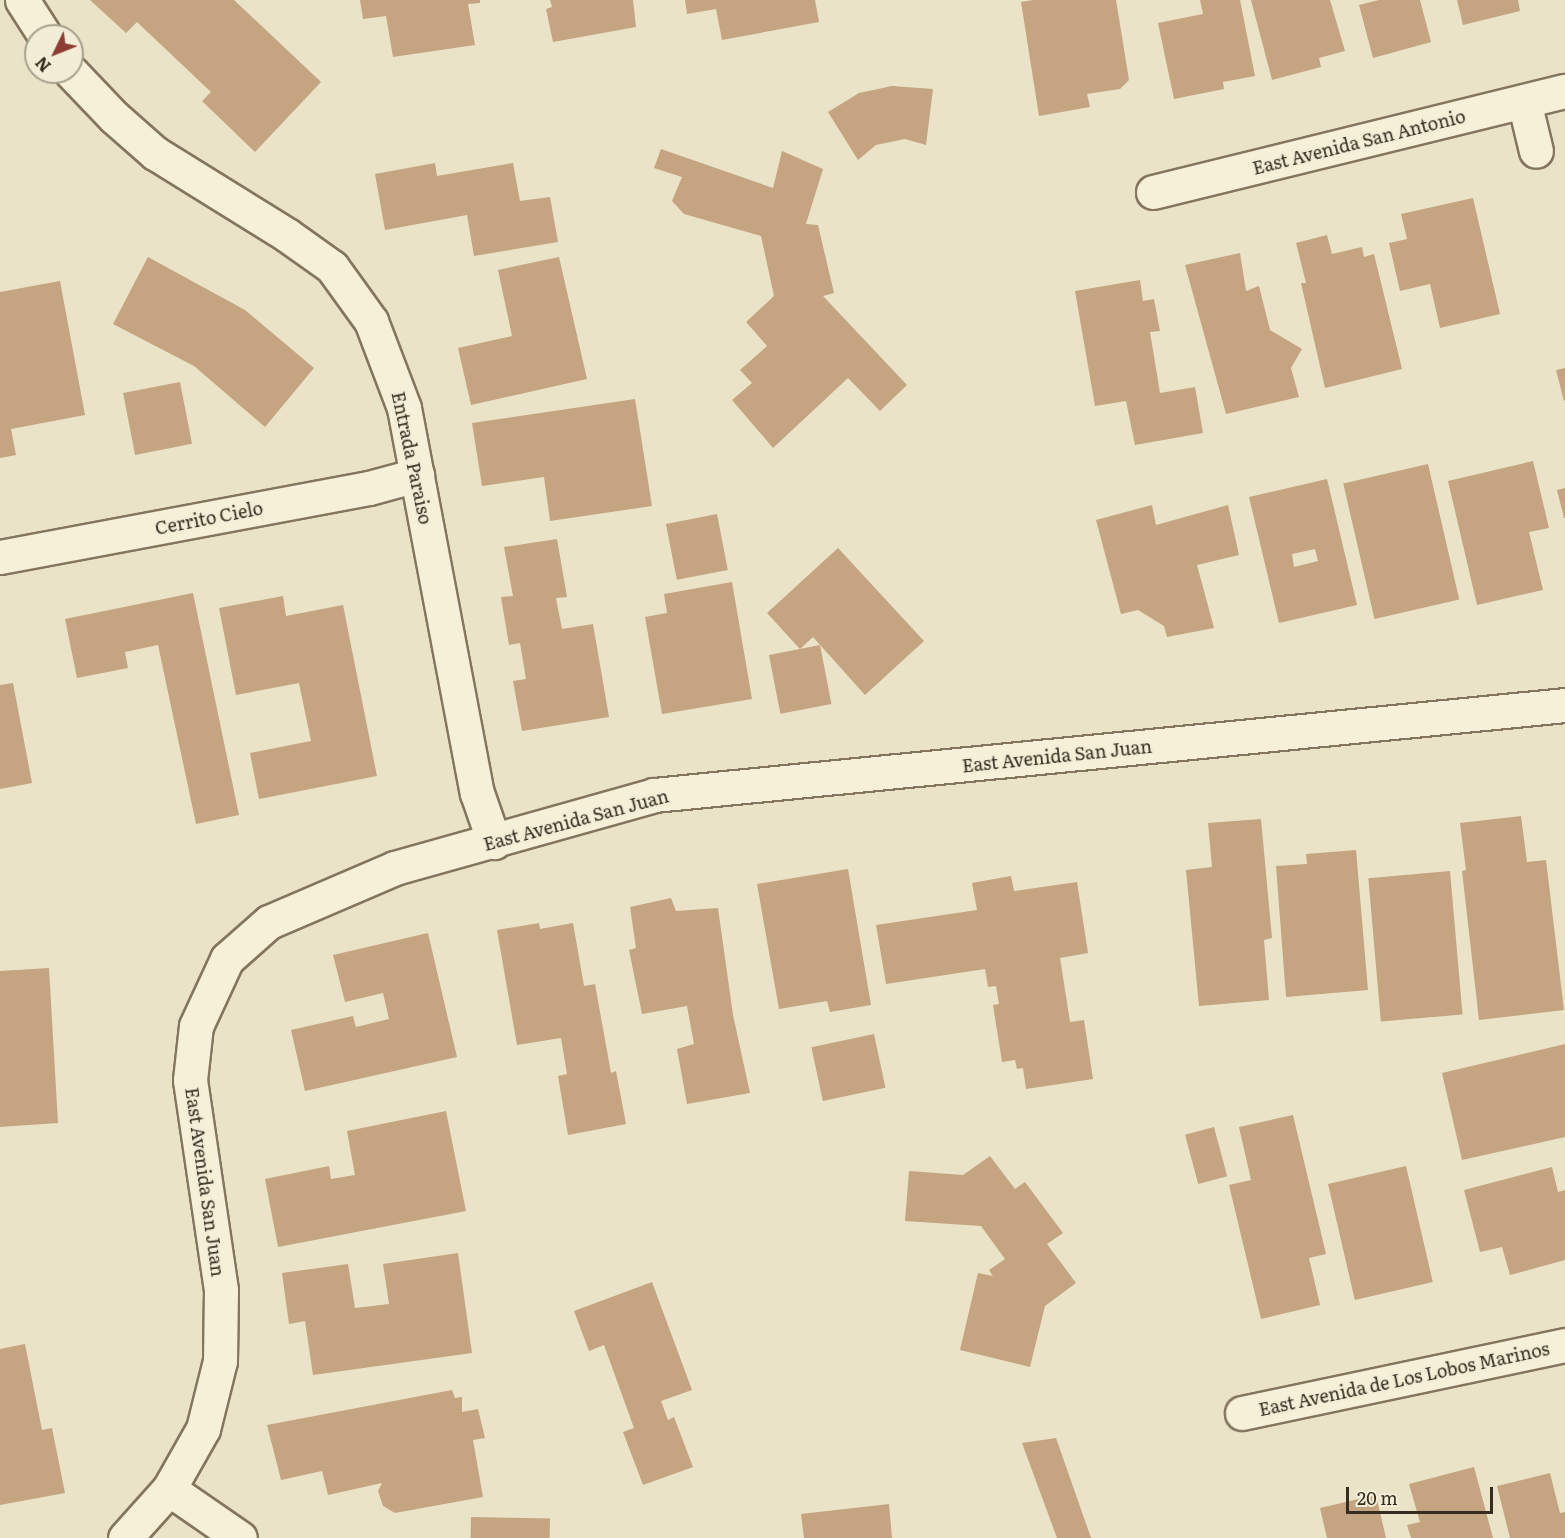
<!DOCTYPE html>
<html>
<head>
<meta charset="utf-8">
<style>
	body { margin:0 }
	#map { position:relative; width:1565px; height:1538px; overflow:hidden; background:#eae3c7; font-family:Literata,serif }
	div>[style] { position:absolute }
	.building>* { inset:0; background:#c4a481; transform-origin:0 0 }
	.roads { filter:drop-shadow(2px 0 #84765e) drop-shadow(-2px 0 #84765e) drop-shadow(0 2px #84765e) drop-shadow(0 -2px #84765e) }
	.minor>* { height:33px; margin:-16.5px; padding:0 16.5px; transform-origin:16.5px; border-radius:16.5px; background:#f6f0d9 }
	span { translate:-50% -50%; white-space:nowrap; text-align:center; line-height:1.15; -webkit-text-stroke:4.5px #f2edd6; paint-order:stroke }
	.street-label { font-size:18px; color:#362d20 }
	.north { position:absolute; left:24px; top:24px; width:60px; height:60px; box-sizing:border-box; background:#f2edd6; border:2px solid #a7a08d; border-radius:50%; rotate:227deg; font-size:16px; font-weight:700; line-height:24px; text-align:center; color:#362d20 }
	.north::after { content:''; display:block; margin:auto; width:21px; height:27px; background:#8d3d34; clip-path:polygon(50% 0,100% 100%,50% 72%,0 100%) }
	.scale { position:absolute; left:1346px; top:1487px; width:147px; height:27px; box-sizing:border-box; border:3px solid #362d20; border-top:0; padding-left:8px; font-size:18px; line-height:21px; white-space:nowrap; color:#362d20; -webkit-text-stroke:4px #f2edd6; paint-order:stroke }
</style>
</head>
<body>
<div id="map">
	<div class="building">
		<i style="clip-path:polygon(90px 0,234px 0,321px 82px,255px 152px,202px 101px,211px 92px,137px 22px,126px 33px)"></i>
		<i style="clip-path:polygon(360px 0,480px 0,480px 3px,468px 4px,475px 45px,393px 57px,386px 16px,363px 19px)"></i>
		<i style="clip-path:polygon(550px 0,633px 0,636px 27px,553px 42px,546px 9px,552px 7px)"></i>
		<i style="clip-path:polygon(685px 0,815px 0,819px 22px,722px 40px,716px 9px,687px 14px)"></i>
		<i style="clip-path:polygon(1033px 0,1116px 0,1129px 80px,1120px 89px,1087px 94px,1090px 107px,1039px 116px,1021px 2px)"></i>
		<i style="clip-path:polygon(1200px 0,1240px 0,1255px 76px,1223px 82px,1224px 89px,1174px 99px,1158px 23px,1203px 14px)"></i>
		<i style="clip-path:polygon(1251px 0,1330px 0,1345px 51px,1319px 58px,1321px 67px,1272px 80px)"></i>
		<i style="clip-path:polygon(1379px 0,1420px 0,1431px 42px,1373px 58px,1359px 5px)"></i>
		<i style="clip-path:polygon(1457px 0,1518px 0,1520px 11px,1463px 25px)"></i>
		<i style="clip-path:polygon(892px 86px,933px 89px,926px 145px,905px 139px,876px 145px,858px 160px,828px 112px,859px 93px)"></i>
		<i style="clip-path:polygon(661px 149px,773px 188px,782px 151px,823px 169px,806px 224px,818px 225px,834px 293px,823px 296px,907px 385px,880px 411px,848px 378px,773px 448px,732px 400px,752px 383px,740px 370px,767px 346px,746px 322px,774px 296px,761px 236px,684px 214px,672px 201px,682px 177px,654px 168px)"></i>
		<i style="clip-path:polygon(435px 163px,437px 176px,513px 163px,520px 201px,550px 197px,558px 242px,474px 256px,467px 215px,385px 230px,375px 174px)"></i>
		<i style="clip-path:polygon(1473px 198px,1500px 314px,1440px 328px,1430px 284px,1400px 291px,1389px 243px,1407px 239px,1401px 214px)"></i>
		<i style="clip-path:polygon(1327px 235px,1332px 254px,1362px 247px,1364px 257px,1374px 254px,1402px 369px,1325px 388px,1301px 283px,1306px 283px,1296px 243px)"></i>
		<i style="clip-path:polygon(1240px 253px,1246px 291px,1259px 286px,1270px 330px,1302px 349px,1291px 368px,1299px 397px,1226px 414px,1185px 265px)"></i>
		<i style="clip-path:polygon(148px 257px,245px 310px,314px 368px,265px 427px,194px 366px,113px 324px)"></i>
		<i style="clip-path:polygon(559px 257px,587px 379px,471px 405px,458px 348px,512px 336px,498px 270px)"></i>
		<i style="clip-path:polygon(1140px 280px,1143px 301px,1154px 299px,1160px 331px,1150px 332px,1160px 393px,1195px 387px,1203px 433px,1135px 445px,1126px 401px,1095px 406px,1075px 291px)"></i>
		<i style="clip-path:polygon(60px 281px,85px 415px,11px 429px,16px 455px,0 458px,0 292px)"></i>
		<i style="clip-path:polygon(1565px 368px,1565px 400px,1564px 401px,1556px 370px)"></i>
		<i style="left:180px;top:382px;width:63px;height:58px;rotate:79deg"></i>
		<i style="clip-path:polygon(635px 399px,652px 506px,550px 521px,544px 477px,482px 486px,472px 423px)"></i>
		<i style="clip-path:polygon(1533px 461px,1549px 528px,1529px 532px,1543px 590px,1477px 605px,1448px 481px)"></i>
		<i style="left:1428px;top:464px;width:139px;height:87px;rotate:77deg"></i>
		<i style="clip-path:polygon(evenodd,1327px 479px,1357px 605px,1279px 623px,1249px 497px,1327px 479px,1315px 549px,1318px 561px,1294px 567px,1292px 554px,1315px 549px)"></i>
		<i style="clip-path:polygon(1565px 488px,1565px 518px,1564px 518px,1557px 490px)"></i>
		<i style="clip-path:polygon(1152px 505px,1156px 525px,1228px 505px,1239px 555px,1197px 565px,1214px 628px,1167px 637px,1164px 626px,1138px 610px,1121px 614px,1096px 520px)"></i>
		<i style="left:717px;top:514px;width:57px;height:52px;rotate:79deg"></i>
		<i style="clip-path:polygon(557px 539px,567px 597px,556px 598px,562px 629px,593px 624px,609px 717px,522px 731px,513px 681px,526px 679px,520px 643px,509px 645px,501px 597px,513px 596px,504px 547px)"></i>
		<i style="clip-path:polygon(838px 548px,924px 641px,865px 695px,813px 637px,800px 649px,767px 613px)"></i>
		<i style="clip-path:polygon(732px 582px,752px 699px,662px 714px,645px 617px,667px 613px,664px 594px)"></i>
		<i style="clip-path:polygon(193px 593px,239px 815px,196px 824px,158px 645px,125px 652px,128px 668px,77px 678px,65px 619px)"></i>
		<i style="clip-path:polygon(283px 596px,286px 616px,343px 605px,377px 776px,259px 799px,250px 753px,311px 741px,299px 683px,236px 695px,219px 608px)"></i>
		<i style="left:820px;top:645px;width:60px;height:52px;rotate:79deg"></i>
		<i style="clip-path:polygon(13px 683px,32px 783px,0 789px,0 685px)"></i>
		<i style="clip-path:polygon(1521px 816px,1527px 862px,1546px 860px,1564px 1010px,1479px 1020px,1462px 871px,1466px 870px,1460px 823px)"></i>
		<i style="clip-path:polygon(1261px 819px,1272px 938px,1264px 940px,1269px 1000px,1199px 1006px,1186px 870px,1212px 867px,1208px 823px)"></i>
		<i style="clip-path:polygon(1356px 850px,1368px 990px,1286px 997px,1276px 866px,1307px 864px,1306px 854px)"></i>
		<i style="clip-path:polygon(848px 869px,871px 1005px,830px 1012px,827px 1001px,779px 1009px,757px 884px)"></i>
		<i style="left:1450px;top:871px;width:144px;height:82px;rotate:85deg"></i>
		<i style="clip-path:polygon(1011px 876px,1014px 891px,1077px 882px,1088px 953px,1060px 958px,1070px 1022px,1084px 1020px,1093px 1079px,1026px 1089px,1023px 1068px,1017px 1069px,1015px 1060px,1002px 1062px,993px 1005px,999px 1004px,996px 986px,988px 987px,985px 969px,886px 984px,876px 925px,977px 910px,972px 883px)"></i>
		<i style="clip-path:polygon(671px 898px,676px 911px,718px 908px,733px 1015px,750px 1093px,687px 1104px,677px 1049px,694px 1044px,687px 1006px,642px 1014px,629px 950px,636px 948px,630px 907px)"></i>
		<i style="clip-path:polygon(539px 923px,540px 929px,573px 923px,584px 986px,595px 984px,611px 1073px,616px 1071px,626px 1124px,568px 1135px,558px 1076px,567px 1074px,561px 1038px,517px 1045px,497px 930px)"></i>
		<i style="clip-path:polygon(428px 933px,457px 1057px,305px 1091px,291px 1030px,353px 1016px,356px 1027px,389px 1019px,383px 993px,345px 1002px,333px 955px)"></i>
		<i style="clip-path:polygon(49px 968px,58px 1123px,0 1127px,0 971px)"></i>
		<i style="left:874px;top:1034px;width:55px;height:64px;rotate:78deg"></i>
		<i style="clip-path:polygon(1565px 1044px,1565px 1137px,1462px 1160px,1442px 1073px)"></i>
		<i style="clip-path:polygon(446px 1111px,466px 1211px,278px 1247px,265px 1179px,329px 1166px,331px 1179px,355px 1175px,347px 1131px)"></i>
		<i style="clip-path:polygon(1293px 1115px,1326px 1254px,1309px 1258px,1320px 1305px,1261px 1319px,1229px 1185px,1251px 1180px,1239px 1127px)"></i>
		<i style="left:1214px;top:1127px;width:51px;height:30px;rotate:75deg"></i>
		<i style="clip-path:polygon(990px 1156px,1015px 1189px,1025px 1182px,1063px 1233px,1047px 1244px,1076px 1283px,1045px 1306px,1030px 1367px,960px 1350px,978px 1273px,993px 1276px,989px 1270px,1005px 1259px,981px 1226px,905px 1221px,909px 1171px,963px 1175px)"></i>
		<i style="left:1406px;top:1166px;width:119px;height:80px;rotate:77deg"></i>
		<i style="clip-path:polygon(1552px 1167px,1558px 1192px,1565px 1190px,1565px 1260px,1510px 1275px,1502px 1247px,1480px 1252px,1464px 1190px)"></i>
		<i style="clip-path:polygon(458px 1253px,472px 1353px,313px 1375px,305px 1321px,289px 1324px,282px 1273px,348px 1264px,355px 1308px,389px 1304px,383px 1264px)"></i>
		<i style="clip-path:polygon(652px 1282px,692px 1390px,661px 1401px,668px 1420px,674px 1417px,693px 1467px,643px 1485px,623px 1432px,634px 1428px,604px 1345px,589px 1351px,574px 1311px)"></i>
		<i style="clip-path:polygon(25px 1344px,42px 1430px,52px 1428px,65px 1493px,0 1505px,0 1349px)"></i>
		<i style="clip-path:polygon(452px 1390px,455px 1398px,462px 1397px,462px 1412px,478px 1409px,485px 1438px,473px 1440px,483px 1497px,395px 1513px,383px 1506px,378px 1491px,382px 1483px,328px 1495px,322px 1471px,281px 1480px,267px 1425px)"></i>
		<i style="clip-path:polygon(1056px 1438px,1091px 1538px,1057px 1538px,1022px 1443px)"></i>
		<i style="clip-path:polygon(1474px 1467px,1493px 1538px,1411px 1538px,1407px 1525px,1420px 1522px,1409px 1484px)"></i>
		<i style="clip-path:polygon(1550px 1473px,1560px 1513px,1565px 1512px,1565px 1538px,1510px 1538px,1497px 1486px)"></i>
		<i style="clip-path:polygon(1376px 1495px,1386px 1538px,1327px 1538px,1320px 1508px)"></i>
		<i style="clip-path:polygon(889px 1504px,892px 1538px,804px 1538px,801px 1514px)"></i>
		<i style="left:471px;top:1517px;width:79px;height:21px;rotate:1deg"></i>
	</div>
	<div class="roads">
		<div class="minor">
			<i style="left:22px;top:0;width:43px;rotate:57.4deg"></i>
			<i style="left:71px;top:72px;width:62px;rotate:46.3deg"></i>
			<i style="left:114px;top:117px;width:55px;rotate:41.3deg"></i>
			<i style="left:155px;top:153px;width:155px;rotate:31.8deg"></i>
			<i style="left:287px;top:235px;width:55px;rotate:35.4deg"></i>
			<i style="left:332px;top:267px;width:67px;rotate:54.2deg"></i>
			<i style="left:371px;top:321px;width:93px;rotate:69.2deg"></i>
			<i style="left:404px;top:408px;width:392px;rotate:79.3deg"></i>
			<i style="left:477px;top:793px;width:52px;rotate:70.9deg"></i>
			<i style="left:1524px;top:101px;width:51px;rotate:76.5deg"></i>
			<i style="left:1153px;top:192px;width:424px;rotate:-13.8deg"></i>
			<i style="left:0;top:557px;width:375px;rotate:-10.6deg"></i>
			<i style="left:369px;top:488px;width:50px;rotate:-15.2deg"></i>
			<i style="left:1242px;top:1413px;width:330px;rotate:-11.9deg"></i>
			<i style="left:169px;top:1489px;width:86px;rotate:34.6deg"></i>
			<i style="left:125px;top:1538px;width:66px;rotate:-48.1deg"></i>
			<i style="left:169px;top:1489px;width:69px;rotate:-60.5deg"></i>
			<i style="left:203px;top:1429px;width:70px;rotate:-76deg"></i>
			<i style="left:220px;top:1361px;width:71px;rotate:-89.2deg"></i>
			<i style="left:221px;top:1290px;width:212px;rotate:-98.4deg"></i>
			<i style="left:190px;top:1080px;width:54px;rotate:-83.7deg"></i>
			<i style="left:196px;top:1026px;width:74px;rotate:-65.2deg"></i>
			<i style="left:227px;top:959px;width:56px;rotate:-41.4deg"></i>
			<i style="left:269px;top:922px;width:137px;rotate:-23.2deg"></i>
			<i style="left:395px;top:868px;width:269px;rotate:-15.7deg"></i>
			<i style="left:654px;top:795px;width:915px;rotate:-5.64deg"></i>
		</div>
	</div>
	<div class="street-label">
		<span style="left:1359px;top:142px;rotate:-14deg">East Avenida San Antonio</span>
		<span style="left:412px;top:458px;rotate:78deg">Entrada Paraiso</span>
		<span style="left:209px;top:518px;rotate:-11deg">Cerrito Cielo</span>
		<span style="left:1057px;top:756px;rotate:-6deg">East Avenida San Juan</span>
		<span style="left:576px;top:820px;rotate:-15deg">East Avenida San Juan</span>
		<span style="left:205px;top:1182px;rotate:82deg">East Avenida San Juan</span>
		<span style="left:1404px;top:1379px;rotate:-12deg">East Avenida de Los Lobos Marinos</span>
	</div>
	<div class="north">N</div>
	<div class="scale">20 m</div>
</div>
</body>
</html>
